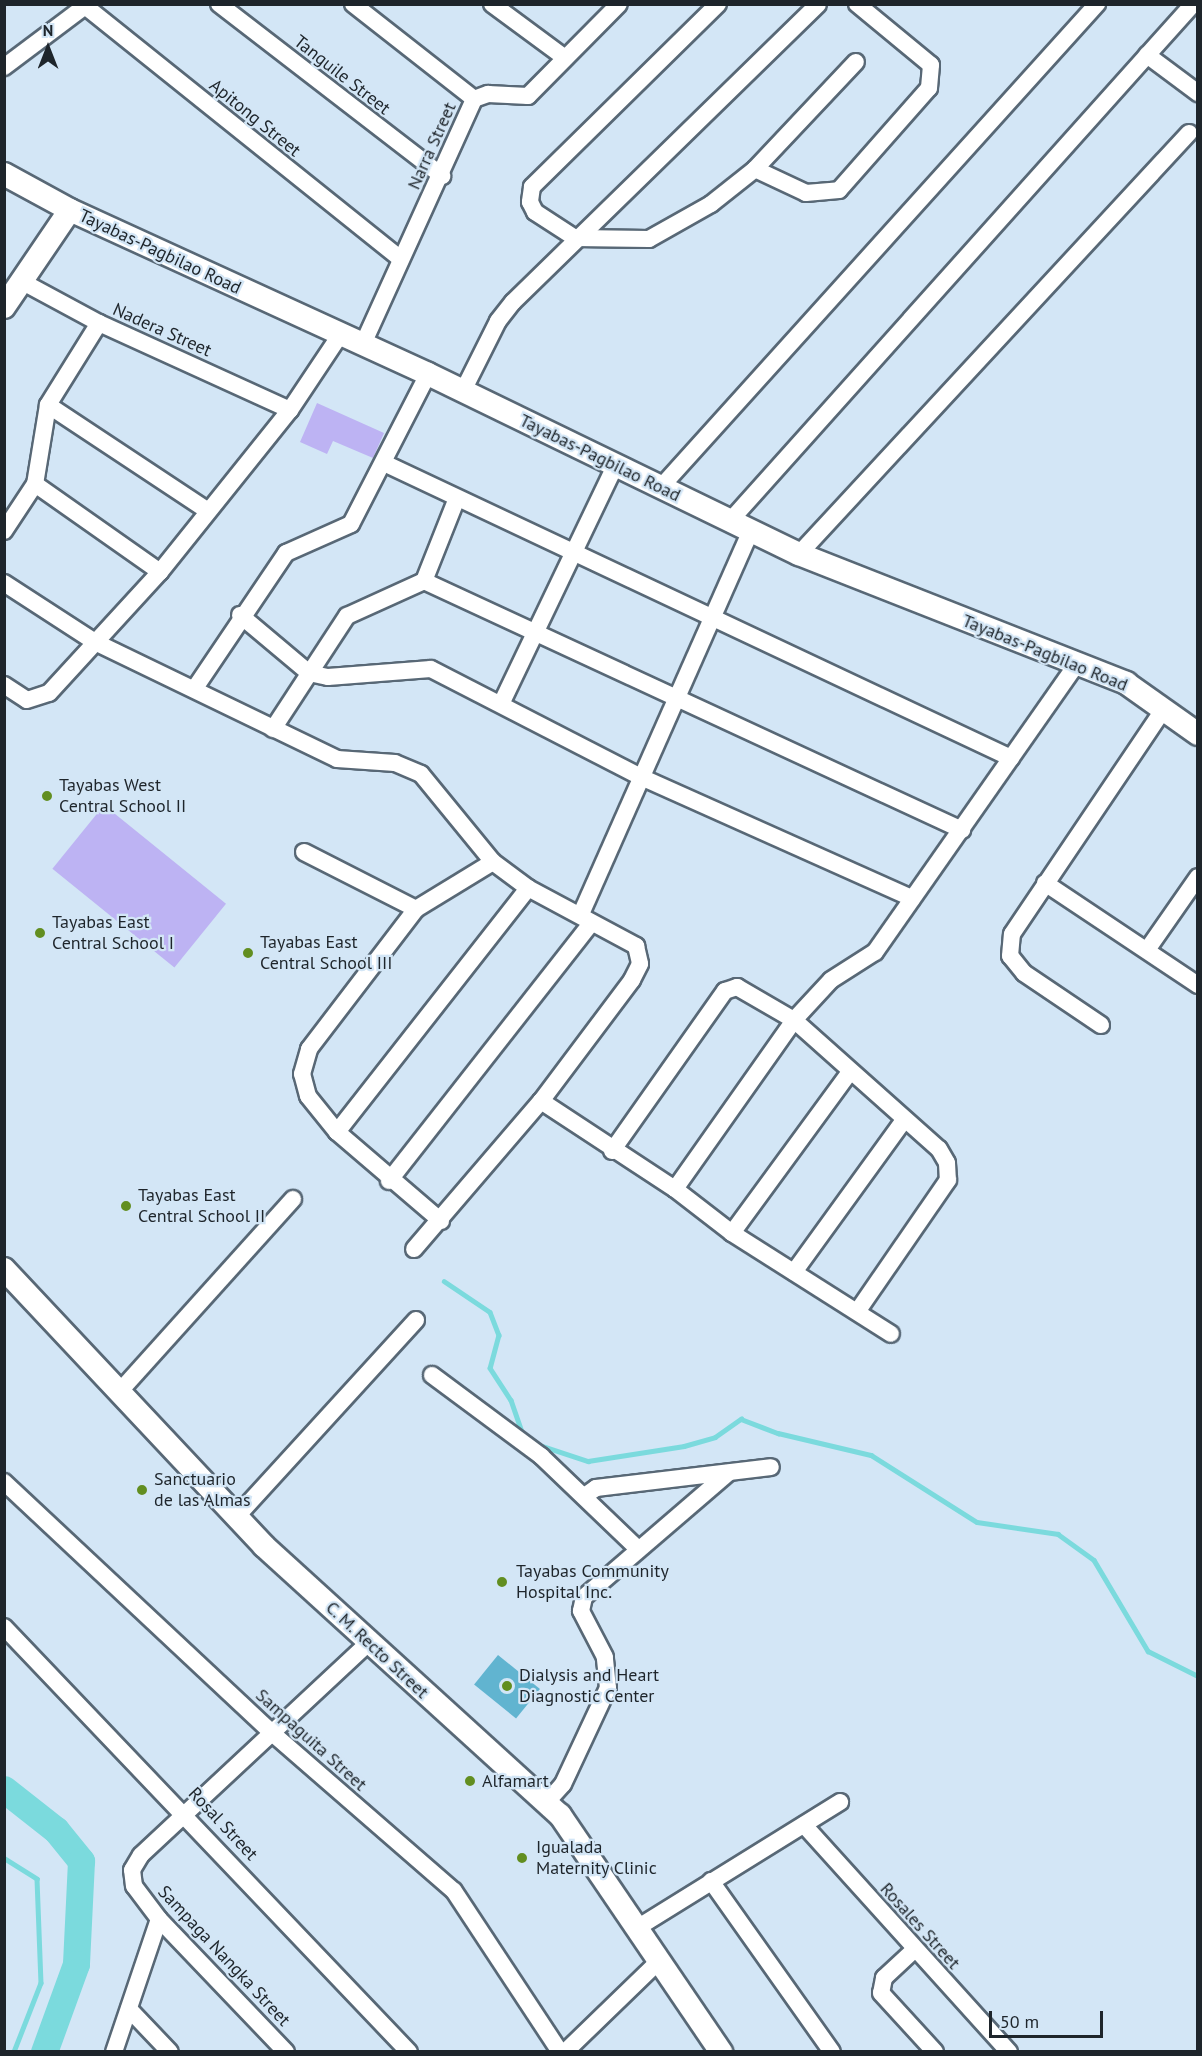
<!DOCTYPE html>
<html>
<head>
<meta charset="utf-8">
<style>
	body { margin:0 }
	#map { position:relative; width:1202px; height:2056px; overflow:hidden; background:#d3e6f6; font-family:"PT Sans",sans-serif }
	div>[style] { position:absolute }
	.green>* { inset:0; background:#bdb3f3; transform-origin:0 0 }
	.stream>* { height:4.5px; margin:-2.25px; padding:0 2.25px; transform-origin:2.25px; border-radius:2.25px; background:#7bdadd }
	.river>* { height:27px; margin:-13.5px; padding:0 13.5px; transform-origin:13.5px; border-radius:13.5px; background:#7bdadd }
	.building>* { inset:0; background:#61b4d0; transform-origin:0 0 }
	.roads { filter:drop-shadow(2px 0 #586876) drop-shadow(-2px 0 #586876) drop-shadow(0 2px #586876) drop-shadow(0 -2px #586876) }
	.street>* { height:16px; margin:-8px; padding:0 8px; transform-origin:8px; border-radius:8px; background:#fff }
	.secondary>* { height:22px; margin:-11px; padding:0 11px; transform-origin:11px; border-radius:11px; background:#fff }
	.dots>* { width:16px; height:16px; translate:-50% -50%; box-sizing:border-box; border:3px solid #d3e6f6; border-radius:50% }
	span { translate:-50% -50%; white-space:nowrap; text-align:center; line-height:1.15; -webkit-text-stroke:4.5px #d3e6f6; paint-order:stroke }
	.street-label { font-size:18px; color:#1e252b }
	.poi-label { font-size:18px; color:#1e252b }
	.left { translate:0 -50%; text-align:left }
	.frame { position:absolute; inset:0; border:6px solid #1e252b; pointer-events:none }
	.north { position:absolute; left:18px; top:18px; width:60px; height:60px; -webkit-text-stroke:4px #d3e6f6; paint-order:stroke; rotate:0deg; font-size:16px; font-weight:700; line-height:24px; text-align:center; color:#1e252b }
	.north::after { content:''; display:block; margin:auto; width:21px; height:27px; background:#1e252b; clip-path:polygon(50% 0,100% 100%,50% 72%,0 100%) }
	.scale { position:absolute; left:989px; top:2011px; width:114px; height:27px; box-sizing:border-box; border:3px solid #1e252b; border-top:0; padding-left:8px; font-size:18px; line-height:21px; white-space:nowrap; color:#1e252b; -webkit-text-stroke:4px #d3e6f6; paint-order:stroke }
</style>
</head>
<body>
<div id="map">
	<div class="green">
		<i style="clip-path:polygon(317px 403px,384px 433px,373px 458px,333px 441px,327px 454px,300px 442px)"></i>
		<i style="left:104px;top:805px;width:157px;height:82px;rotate:39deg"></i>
	</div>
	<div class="stream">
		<i style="left:444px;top:1281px;width:55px;rotate:34deg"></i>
		<i style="left:490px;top:1312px;width:25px;rotate:69deg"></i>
		<i style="left:499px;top:1335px;width:34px;rotate:105deg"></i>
		<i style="left:490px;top:1368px;width:38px;rotate:57deg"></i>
		<i style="left:511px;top:1400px;width:39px;rotate:71deg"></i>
		<i style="left:539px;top:1445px;width:52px;rotate:18.1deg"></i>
		<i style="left:588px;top:1461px;width:97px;rotate:-8.9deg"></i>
		<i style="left:684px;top:1446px;width:32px;rotate:-16deg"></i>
		<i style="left:715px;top:1437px;width:32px;rotate:-35deg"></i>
		<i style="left:741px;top:1419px;width:40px;rotate:21deg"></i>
		<i style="left:778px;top:1433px;width:96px;rotate:13.3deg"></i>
		<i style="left:871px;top:1455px;width:125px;rotate:32.3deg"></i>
		<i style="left:977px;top:1522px;width:82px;rotate:8.4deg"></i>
		<i style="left:1058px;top:1534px;width:44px;rotate:35.8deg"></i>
		<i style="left:1094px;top:1560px;width:106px;rotate:59.3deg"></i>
		<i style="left:1148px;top:1651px;width:56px;rotate:26.6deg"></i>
		<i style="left:4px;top:1858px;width:39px;rotate:32deg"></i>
		<i style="left:37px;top:1879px;width:104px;rotate:87.8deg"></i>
		<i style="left:41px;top:1983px;width:74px;rotate:111.4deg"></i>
	</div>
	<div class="river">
		<i style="left:4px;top:1789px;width:66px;rotate:38.3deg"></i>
		<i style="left:56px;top:1830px;width:40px;rotate:51deg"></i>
		<i style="left:81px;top:1861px;width:103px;rotate:92.8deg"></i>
		<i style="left:76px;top:1964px;width:94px;rotate:110deg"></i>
	</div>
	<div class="building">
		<i style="left:498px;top:1655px;width:54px;height:38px;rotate:39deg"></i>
	</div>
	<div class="roads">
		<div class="street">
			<i style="left:219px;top:4px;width:282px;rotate:37.6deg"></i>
			<i style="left:353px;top:4px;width:154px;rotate:38.1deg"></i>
			<i style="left:492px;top:4px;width:89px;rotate:36.4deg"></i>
			<i style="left:718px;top:4px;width:261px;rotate:135.5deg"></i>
			<i style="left:532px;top:187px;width:15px;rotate:98deg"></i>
			<i style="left:530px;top:202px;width:11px;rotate:63deg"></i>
			<i style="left:535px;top:212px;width:48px;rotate:33deg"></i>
			<i style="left:575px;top:238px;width:74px;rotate:0.8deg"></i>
			<i style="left:649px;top:239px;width:71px;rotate:-29.4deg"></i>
			<i style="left:711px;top:204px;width:56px;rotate:-38.5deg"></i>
			<i style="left:755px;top:169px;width:147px;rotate:-46.7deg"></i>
			<i style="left:85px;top:6px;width:405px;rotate:38.7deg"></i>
			<i style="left:1147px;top:55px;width:64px;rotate:36.7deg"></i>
			<i style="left:4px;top:67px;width:105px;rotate:-36.9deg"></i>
			<i style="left:755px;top:169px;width:56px;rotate:25.2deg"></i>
			<i style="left:806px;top:193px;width:33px;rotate:-5deg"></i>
			<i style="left:839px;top:190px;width:136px;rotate:-48.6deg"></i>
			<i style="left:929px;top:88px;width:23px;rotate:-85deg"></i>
			<i style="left:931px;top:65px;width:96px;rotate:-140.5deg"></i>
			<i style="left:21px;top:281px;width:89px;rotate:28.3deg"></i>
			<i style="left:99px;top:323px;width:210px;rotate:24.5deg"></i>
			<i style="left:99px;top:323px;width:97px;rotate:121.9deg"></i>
			<i style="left:48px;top:405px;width:80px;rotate:99.3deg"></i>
			<i style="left:35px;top:484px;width:153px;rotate:35.1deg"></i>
			<i style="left:363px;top:344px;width:269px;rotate:-65.6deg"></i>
			<i style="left:474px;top:99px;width:15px;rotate:-20deg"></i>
			<i style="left:488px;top:94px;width:40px;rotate:2.9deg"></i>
			<i style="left:528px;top:96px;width:129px;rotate:-45.3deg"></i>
			<i style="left:463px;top:391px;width:78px;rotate:-63.4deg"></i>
			<i style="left:498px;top:321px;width:24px;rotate:-52deg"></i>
			<i style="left:513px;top:302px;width:426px;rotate:-44.3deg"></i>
			<i style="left:48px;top:405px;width:192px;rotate:33.5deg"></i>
			<i style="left:384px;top:463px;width:693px;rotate:25.2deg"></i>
			<i style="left:661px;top:487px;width:651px;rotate:-47.93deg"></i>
			<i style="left:730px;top:521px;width:694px;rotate:-48.15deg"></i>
			<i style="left:4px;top:531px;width:56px;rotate:-56.6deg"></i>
			<i style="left:799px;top:554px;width:574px;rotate:-47.19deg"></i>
			<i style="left:424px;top:581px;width:593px;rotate:24.84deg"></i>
			<i style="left:4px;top:583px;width:108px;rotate:33deg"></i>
			<i style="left:95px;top:642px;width:269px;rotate:25.8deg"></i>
			<i style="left:337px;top:759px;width:58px;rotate:3.9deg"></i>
			<i style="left:395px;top:763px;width:28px;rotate:23deg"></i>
			<i style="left:421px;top:774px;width:114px;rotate:50.7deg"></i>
			<i style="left:493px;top:862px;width:44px;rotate:36.6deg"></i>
			<i style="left:528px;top:888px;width:123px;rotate:28.2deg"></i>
			<i style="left:636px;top:946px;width:18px;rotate:77deg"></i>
			<i style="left:640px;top:964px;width:18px;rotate:117deg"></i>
			<i style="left:632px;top:980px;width:151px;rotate:126.9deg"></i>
			<i style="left:541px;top:1101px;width:195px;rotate:130.6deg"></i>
			<i style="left:240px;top:615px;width:90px;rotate:40deg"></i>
			<i style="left:309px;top:673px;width:19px;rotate:12deg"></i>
			<i style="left:328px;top:677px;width:103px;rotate:-4.4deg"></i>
			<i style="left:431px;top:669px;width:236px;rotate:27.2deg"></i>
			<i style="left:641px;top:777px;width:297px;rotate:24.1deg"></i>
			<i style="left:4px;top:685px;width:27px;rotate:33deg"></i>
			<i style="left:27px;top:700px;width:23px;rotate:-18deg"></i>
			<i style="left:49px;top:693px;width:164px;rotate:-47.5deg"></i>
			<i style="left:160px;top:572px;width:208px;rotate:-51.3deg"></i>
			<i style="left:290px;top:410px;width:90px;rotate:-56.3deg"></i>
			<i style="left:195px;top:688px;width:163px;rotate:-56deg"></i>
			<i style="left:286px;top:553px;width:71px;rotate:-24deg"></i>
			<i style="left:351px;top:524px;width:169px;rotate:-62.8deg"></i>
			<i style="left:502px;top:702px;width:262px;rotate:-64.4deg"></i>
			<i style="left:273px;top:729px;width:135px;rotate:-56.8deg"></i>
			<i style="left:347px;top:616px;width:85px;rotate:-24.4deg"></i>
			<i style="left:424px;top:581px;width:89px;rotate:-68.3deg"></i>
			<i style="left:304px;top:852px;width:126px;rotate:27deg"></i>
			<i style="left:1045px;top:883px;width:184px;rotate:33.7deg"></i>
			<i style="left:581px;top:914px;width:420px;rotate:-66.1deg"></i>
			<i style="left:1147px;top:950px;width:89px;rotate:-55.1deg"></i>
			<i style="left:1101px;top:1025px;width:93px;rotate:-146deg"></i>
			<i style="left:1024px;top:973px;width:22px;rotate:-129deg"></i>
			<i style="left:1010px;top:956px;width:22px;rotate:-85deg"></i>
			<i style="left:1012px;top:934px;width:272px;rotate:-56deg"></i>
			<i style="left:541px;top:1101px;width:160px;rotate:33.3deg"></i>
			<i style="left:675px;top:1189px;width:72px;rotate:37.7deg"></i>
			<i style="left:732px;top:1233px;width:188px;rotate:32.4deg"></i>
			<i style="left:337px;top:1132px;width:310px;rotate:-51.9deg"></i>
			<i style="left:612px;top:1151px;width:196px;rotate:-54.8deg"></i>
			<i style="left:725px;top:991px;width:13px;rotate:-18deg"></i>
			<i style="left:737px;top:987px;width:66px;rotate:30.1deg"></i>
			<i style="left:794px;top:1020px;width:194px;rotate:41.7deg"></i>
			<i style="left:939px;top:1149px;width:16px;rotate:60deg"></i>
			<i style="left:947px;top:1163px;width:17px;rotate:87deg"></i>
			<i style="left:948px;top:1180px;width:160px;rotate:124.6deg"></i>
			<i style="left:389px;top:1181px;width:328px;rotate:-51.9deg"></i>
			<i style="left:675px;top:1189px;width:207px;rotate:-54.8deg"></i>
			<i style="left:794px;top:1020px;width:54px;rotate:-47.2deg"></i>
			<i style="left:831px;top:980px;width:52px;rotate:-32.5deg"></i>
			<i style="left:875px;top:952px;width:354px;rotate:-55deg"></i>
			<i style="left:441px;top:1221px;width:137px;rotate:-139.4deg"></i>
			<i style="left:337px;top:1132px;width:46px;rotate:-128.9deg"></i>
			<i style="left:308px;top:1096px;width:23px;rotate:-105deg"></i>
			<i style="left:302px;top:1074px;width:26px;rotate:-74deg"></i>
			<i style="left:309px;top:1049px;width:176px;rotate:-52.6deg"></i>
			<i style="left:416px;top:909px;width:90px;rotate:-31.4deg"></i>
			<i style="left:732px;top:1233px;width:200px;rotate:-53.8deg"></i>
			<i style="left:794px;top:1272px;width:188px;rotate:-54.1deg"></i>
			<i style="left:432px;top:1375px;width:136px;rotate:36.6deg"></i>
			<i style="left:541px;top:1456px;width:133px;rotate:43.8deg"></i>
			<i style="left:121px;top:1390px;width:257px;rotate:-48deg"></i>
			<i style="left:4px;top:1482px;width:366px;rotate:43.1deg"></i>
			<i style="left:271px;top:1732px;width:242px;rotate:41deg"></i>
			<i style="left:454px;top:1891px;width:193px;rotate:56.6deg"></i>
			<i style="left:586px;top:1495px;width:12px;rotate:-35deg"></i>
			<i style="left:596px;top:1488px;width:176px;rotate:-6.8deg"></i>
			<i style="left:238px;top:1515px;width:264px;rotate:-47.6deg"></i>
			<i style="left:4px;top:1627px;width:587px;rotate:46.38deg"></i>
			<i style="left:546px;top:1803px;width:25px;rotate:-48deg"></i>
			<i style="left:563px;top:1784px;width:106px;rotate:-64.9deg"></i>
			<i style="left:608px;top:1688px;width:31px;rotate:-96deg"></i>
			<i style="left:605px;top:1657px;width:52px;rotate:-117.6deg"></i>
			<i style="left:581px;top:1611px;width:14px;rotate:-78deg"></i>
			<i style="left:584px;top:1597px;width:190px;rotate:-40.7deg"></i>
			<i style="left:804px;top:1825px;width:306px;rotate:47.9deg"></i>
			<i style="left:711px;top:1881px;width:209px;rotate:54.7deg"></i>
			<i style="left:637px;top:1928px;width:239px;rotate:-31.8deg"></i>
			<i style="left:914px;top:1950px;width:41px;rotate:137deg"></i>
			<i style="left:884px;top:1978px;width:15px;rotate:101deg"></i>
			<i style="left:881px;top:1993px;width:80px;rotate:47.5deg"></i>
			<i style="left:129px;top:2009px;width:59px;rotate:46.4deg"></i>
			<i style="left:114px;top:2052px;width:140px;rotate:-71.3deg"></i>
			<i style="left:286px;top:2052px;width:184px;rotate:-133.7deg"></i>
			<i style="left:159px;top:1919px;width:41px;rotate:-127.1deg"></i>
			<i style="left:134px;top:1886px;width:16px;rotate:-97deg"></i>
			<i style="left:132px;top:1870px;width:17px;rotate:-59deg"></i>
			<i style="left:141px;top:1855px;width:311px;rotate:-43deg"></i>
			<i style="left:565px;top:2052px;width:128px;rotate:-44.1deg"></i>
		</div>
		<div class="secondary">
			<i style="left:4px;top:174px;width:75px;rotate:28.6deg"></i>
			<i style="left:70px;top:210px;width:394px;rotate:24.6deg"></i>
			<i style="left:428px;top:374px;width:412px;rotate:25.9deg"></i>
			<i style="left:799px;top:554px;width:352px;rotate:21.5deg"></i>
			<i style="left:1126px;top:683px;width:88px;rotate:35.3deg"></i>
			<i style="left:4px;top:307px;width:117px;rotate:-55.8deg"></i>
			<i style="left:4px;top:1269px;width:380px;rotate:46.8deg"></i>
			<i style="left:264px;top:1546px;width:400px;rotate:42.3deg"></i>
			<i style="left:560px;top:1815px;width:287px;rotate:55.8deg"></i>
		</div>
	</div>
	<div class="dots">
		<i style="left:47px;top:796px;background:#628e20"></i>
		<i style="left:40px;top:933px;background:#628e20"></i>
		<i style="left:248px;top:953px;background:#628e20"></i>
		<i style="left:126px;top:1206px;background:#628e20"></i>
		<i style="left:142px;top:1490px;background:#628e20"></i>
		<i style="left:502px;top:1582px;background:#628e20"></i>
		<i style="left:507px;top:1686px;background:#628e20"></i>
		<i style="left:470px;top:1781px;background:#628e20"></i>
		<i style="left:522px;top:1858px;background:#628e20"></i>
	</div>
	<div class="street-label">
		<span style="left:342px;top:75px;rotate:38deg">Tanguile Street</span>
		<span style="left:255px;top:118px;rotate:39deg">Apitong Street</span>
		<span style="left:432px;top:146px;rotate:-66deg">Narra Street</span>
		<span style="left:160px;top:252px;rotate:25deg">Tayabas-Pagbilao Road</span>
		<span style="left:162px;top:330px;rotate:24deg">Nadera Street</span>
		<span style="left:600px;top:458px;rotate:26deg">Tayabas-Pagbilao Road</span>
		<span style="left:1045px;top:653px;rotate:22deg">Tayabas-Pagbilao Road</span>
		<span style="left:377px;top:1650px;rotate:43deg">C. M. Recto Street</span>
		<span style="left:311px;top:1740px;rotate:42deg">Sampaguita Street</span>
		<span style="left:223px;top:1824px;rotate:47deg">Rosal Street</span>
		<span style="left:920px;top:1926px;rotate:48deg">Rosales Street</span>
		<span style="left:224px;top:1956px;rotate:47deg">Sampaga Nangka Street</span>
	</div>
	<div class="poi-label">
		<span class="left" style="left:59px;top:796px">Tayabas West<br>Central School II</span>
		<span class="left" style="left:52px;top:933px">Tayabas East<br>Central School I</span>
		<span class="left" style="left:260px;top:953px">Tayabas East<br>Central School III</span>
		<span class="left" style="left:138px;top:1206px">Tayabas East<br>Central School II</span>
		<span class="left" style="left:154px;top:1490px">Sanctuario<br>de las Almas</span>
		<span class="left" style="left:516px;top:1582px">Tayabas Community<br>Hospital Inc.</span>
		<span class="left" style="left:519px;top:1686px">Dialysis and Heart<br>Diagnostic Center</span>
		<span class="left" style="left:482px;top:1781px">Alfamart</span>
		<span class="left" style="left:536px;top:1858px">Igualada<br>Maternity Clinic</span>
	</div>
	<div class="frame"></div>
	<div class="north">N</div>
	<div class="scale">50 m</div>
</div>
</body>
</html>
